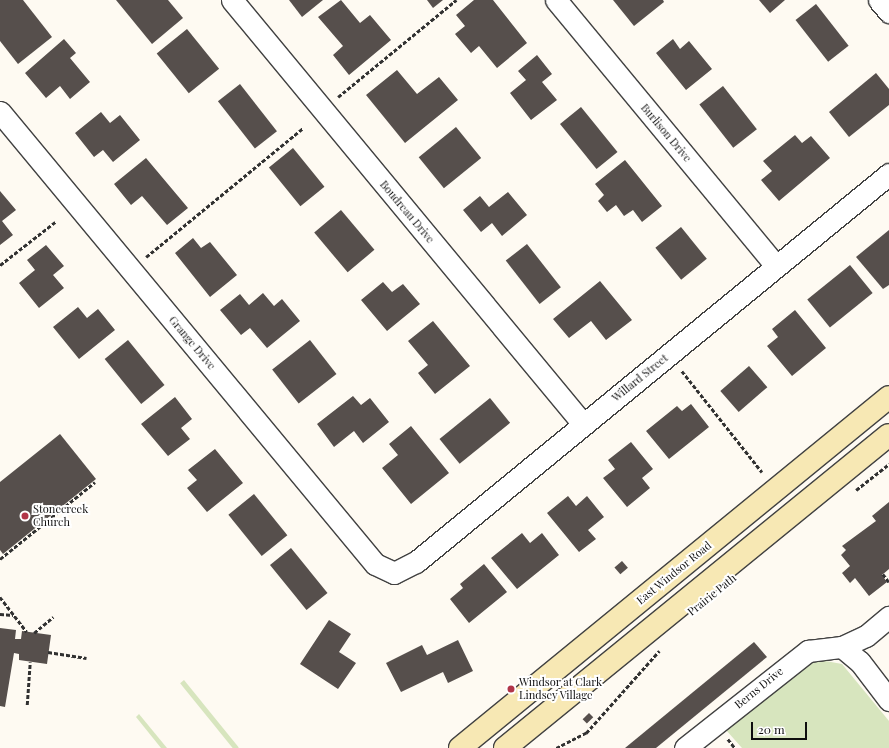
<!DOCTYPE html>
<html>
<head>
<meta charset="utf-8">
<style>
	body { margin:0 }
	#map { position:relative; width:889px; height:748px; overflow:hidden; background:#fefaf2; font-family:"Playfair Display",serif }
	div>[style] { position:absolute }
	.green>* { inset:0; background:#d7e5be; transform-origin:0 0 }
	.building>* { inset:0; background:#564f4c; transform-origin:0 0 }
	.path>* { height:2.5px; margin-top:-1.25px; transform-origin:0; background:repeating-linear-gradient(90deg,#313131 0 4px,transparent 0 6px) }
	.roads { filter:drop-shadow(1px 0 #424242) drop-shadow(-1px 0 #424242) drop-shadow(0 1px #424242) drop-shadow(0 -1px #424242) }
	.minor>* { height:21px; margin:-10.5px; padding:0 10.5px; transform-origin:10.5px; border-radius:10.5px; background:#fff }
	.secondary>* { height:22px; margin:-11px; padding:0 11px; transform-origin:11px; border-radius:11px; background:#f7e8b4 }
	.dots>* { width:11px; height:11px; translate:-50% -50%; box-sizing:border-box; border:2px solid #fff; border-radius:50% }
	span { translate:-50% -50%; white-space:nowrap; text-align:center; line-height:1.15; -webkit-text-stroke:4px #fff; paint-order:stroke }
	.street-label { font-size:11px; color:#0f0f0f }
	.poi-label { font-size:11px; color:#0f0f0f }
	.left { translate:0 -50%; text-align:left }
	.scale { position:absolute; left:751px; top:722px; width:56px; height:18px; box-sizing:border-box; border:2px solid #0f0f0f; border-top:0; padding-left:5px; font-size:12px; line-height:14px; white-space:nowrap; color:#0f0f0f; -webkit-text-stroke:3px #fff; paint-order:stroke }
</style>
</head>
<body>
<div id="map">
	<div class="green">
		<i style="clip-path:polygon(820px 660px,842px 664px,889px 721px,889px 748px,742px 748px,726px 730px,806px 664px)"></i>
		<i style="left:184px;top:680px;width:87px;height:5px;rotate:51deg"></i>
		<i style="clip-path:polygon(139px 714px,167px 748px,161px 748px,136px 717px)"></i>
	</div>
	<div class="building">
		<i style="clip-path:polygon(0 0,23px 0,52px 37px,18px 64px,0 41px)"></i>
		<i style="clip-path:polygon(116px 0,168px 0,183px 18px,152px 44px)"></i>
		<i style="clip-path:polygon(289px 0,323px 0,302px 17px)"></i>
		<i style="clip-path:polygon(341px 0,360px 23px,370px 15px,391px 40px,349px 75px,333px 55px,343px 46px,318px 17px)"></i>
		<i style="clip-path:polygon(427px 0,443px 0,433px 8px)"></i>
		<i style="clip-path:polygon(474px 0,493px 0,527px 43px,497px 68px,479px 46px,471px 53px,455px 34px,465px 26px,456px 15px)"></i>
		<i style="clip-path:polygon(613px 0,663px 0,664px 2px,634px 26px)"></i>
		<i style="clip-path:polygon(759px 0,785px 0,770px 13px)"></i>
		<i style="left:816px;top:4px;width:53px;height:26px;rotate:52deg"></i>
		<i style="left:187px;top:29px;width:51px;height:39px;rotate:51deg"></i>
		<i style="clip-path:polygon(64px 39px,76px 53px,70px 58px,90px 82px,70px 99px,60px 86px,46px 98px,25px 73px)"></i>
		<i style="clip-path:polygon(673px 39px,680px 49px,689px 41px,712px 69px,686px 90px,656px 53px)"></i>
		<i style="clip-path:polygon(537px 55px,552px 74px,542px 82px,557px 100px,531px 120px,510px 93px,526px 80px,518px 71px)"></i>
		<i style="clip-path:polygon(397px 70px,417px 94px,439px 77px,458px 100px,405px 143px,366px 95px)"></i>
		<i style="clip-path:polygon(876px 73px,889px 89px,889px 105px,849px 137px,829px 112px)"></i>
		<i style="left:240px;top:84px;width:60px;height:28px;rotate:52deg"></i>
		<i style="left:723px;top:86px;width:55px;height:30px;rotate:52deg"></i>
		<i style="left:581px;top:107px;width:58px;height:27px;rotate:51deg"></i>
		<i style="clip-path:polygon(101px 112px,110px 123px,120px 115px,140px 140px,113px 162px,103px 150px,94px 157px,75px 133px)"></i>
		<i style="left:456px;top:127px;width:40px;height:48px;rotate:51deg"></i>
		<i style="clip-path:polygon(795px 135px,802px 143px,811px 136px,830px 158px,779px 201px,761px 180px,772px 171px,763px 161px)"></i>
		<i style="left:293px;top:148px;width:50px;height:31px;rotate:51deg"></i>
		<i style="clip-path:polygon(146px 158px,188px 208px,167px 225px,142px 196px,131px 205px,114px 184px)"></i>
		<i style="clip-path:polygon(625px 160px,662px 206px,642px 222px,633px 210px,624px 216px,616px 205px,607px 212px,598px 201px,604px 195px,595px 184px)"></i>
		<i style="clip-path:polygon(0 191px,16px 210px,2px 221px,13px 235px,0 245px)"></i>
		<i style="clip-path:polygon(508px 192px,527px 215px,502px 236px,492px 223px,481px 232px,463px 210px,480px 196px,489px 207px)"></i>
		<i style="left:341px;top:210px;width:52px;height:35px;rotate:50deg"></i>
		<i style="left:681px;top:227px;width:41px;height:33px;rotate:51deg"></i>
		<i style="clip-path:polygon(889px 230px,889px 285px,883px 289px,856px 257px)"></i>
		<i style="clip-path:polygon(193px 238px,201px 248px,210px 242px,237px 275px,210px 297px,175px 253px)"></i>
		<i style="left:527px;top:244px;width:55px;height:27px;rotate:52deg"></i>
		<i style="clip-path:polygon(46px 245px,64px 266px,53px 275px,64px 288px,39px 308px,19px 283px,35px 270px,27px 260px)"></i>
		<i style="left:850px;top:265px;width:36px;height:55px;rotate:51deg"></i>
		<i style="clip-path:polygon(600px 281px,632px 320px,606px 340px,591px 321px,569px 338px,553px 319px)"></i>
		<i style="clip-path:polygon(383px 282px,392px 292px,403px 284px,420px 304px,387px 331px,361px 300px)"></i>
		<i style="clip-path:polygon(263px 293px,274px 306px,282px 299px,300px 321px,267px 348px,250px 328px,241px 335px,220px 310px,240px 294px,249px 305px)"></i>
		<i style="clip-path:polygon(78px 307px,87px 318px,98px 309px,115px 330px,79px 359px,53px 327px)"></i>
		<i style="clip-path:polygon(795px 310px,826px 348px,792px 376px,767px 346px,778px 337px,772px 329px)"></i>
		<i style="clip-path:polygon(433px 321px,470px 366px,435px 394px,418px 373px,428px 365px,408px 341px)"></i>
		<i style="left:128px;top:340px;width:58px;height:30px;rotate:51deg"></i>
		<i style="left:310px;top:340px;width:43px;height:48px;rotate:52deg"></i>
		<i style="left:749px;top:366px;width:28px;height:38px;rotate:49deg"></i>
		<i style="clip-path:polygon(353px 396px,361px 405px,370px 398px,389px 422px,363px 443px,354px 431px,334px 447px,317px 424px)"></i>
		<i style="clip-path:polygon(175px 397px,192px 419px,181px 428px,190px 439px,168px 456px,141px 424px)"></i>
		<i style="left:490px;top:398px;width:32px;height:65px;rotate:51deg"></i>
		<i style="clip-path:polygon(691px 404px,709px 427px,669px 459px,646px 431px,677px 406px,682px 411px)"></i>
		<i style="clip-path:polygon(411px 426px,449px 473px,411px 504px,382px 468px,398px 455px,389px 444px)"></i>
		<i style="clip-path:polygon(60px 434px,96px 479px,3px 554px,0 550px,0 482px)"></i>
		<i style="clip-path:polygon(631px 442px,653px 469px,642px 478px,650px 488px,627px 507px,603px 478px,615px 469px,608px 460px)"></i>
		<i style="clip-path:polygon(215px 449px,243px 483px,207px 512px,187px 488px,197px 480px,188px 470px)"></i>
		<i style="left:254px;top:494px;width:53px;height:33px;rotate:51deg"></i>
		<i style="clip-path:polygon(568px 496px,576px 506px,587px 496px,604px 517px,588px 530px,596px 539px,579px 552px,547px 513px)"></i>
		<i style="clip-path:polygon(889px 502px,889px 569px,882px 575px,887px 582px,869px 596px,855px 578px,850px 583px,842px 573px,850px 566px,841px 555px,846px 550px,842px 546px,876px 521px,872px 516px)"></i>
		<i style="clip-path:polygon(522px 533px,530px 543px,542px 533px,559px 555px,517px 589px,491px 558px)"></i>
		<i style="left:291px;top:548px;width:58px;height:27px;rotate:51deg"></i>
		<i style="left:622px;top:561px;width:9px;height:10px;rotate:49deg"></i>
		<i style="clip-path:polygon(484px 564px,507px 592px,469px 623px,450px 599px,463px 588px,460px 584px)"></i>
		<i style="clip-path:polygon(329px 620px,351px 634px,339px 652px,356px 663px,338px 689px,300px 664px)"></i>
		<i style="clip-path:polygon(0 628px,16px 630px,15px 639px,21px 639px,22px 631px,51px 635px,47px 664px,19px 660px,19px 654px,14px 653px,5px 707px,0 706px)"></i>
		<i style="clip-path:polygon(458px 640px,473px 671px,448px 683px,443px 672px,401px 692px,386px 663px,422px 645px,427px 655px)"></i>
		<i style="clip-path:polygon(754px 642px,767px 657px,656px 748px,625px 748px)"></i>
		<i style="left:589px;top:713px;width:6px;height:9px;rotate:45deg"></i>
	</div>
	<div class="path">
		<i style="left:338px;top:97px;width:153px;rotate:-39.4deg"></i>
		<i style="left:146px;top:257px;width:203px;rotate:-39.4deg"></i>
		<i style="left:0;top:265px;width:70px;rotate:-38deg"></i>
		<i style="left:682px;top:371px;width:129px;rotate:51.6deg"></i>
		<i style="left:856px;top:490px;width:42px;rotate:-38.2deg"></i>
		<i style="left:0;top:559px;width:122px;rotate:-39deg"></i>
		<i style="left:883px;top:574px;width:10px;rotate:53deg"></i>
		<i style="left:0;top:597px;width:44px;rotate:52.4deg"></i>
		<i style="left:0;top:614px;width:13px;rotate:4deg"></i>
		<i style="left:34px;top:633px;width:25px;rotate:-40deg"></i>
		<i style="left:48px;top:652px;width:39px;rotate:9deg"></i>
		<i style="left:27px;top:705px;width:43px;rotate:-86deg"></i>
		<i style="left:728px;top:739px;width:11px;rotate:52deg"></i>
		<i style="left:556px;top:748px;width:34px;rotate:-27deg"></i>
		<i style="left:586px;top:733px;width:110px;rotate:-48.3deg"></i>
	</div>
	<div class="roads">
		<div class="minor">
			<i style="left:232px;top:0;width:550px;rotate:50.38deg"></i>
			<i style="left:556px;top:0;width:345px;rotate:50.4deg"></i>
			<i style="left:879px;top:0;width:16px;rotate:50deg"></i>
			<i style="left:0;top:112px;width:587px;rotate:50.32deg"></i>
			<i style="left:375px;top:564px;width:21px;rotate:25deg"></i>
			<i style="left:394px;top:573px;width:25px;rotate:-27deg"></i>
			<i style="left:416px;top:562px;width:612px;rotate:-39.36deg"></i>
			<i style="left:842px;top:647px;width:26px;rotate:-25deg"></i>
			<i style="left:866px;top:636px;width:30px;rotate:-40deg"></i>
			<i style="left:685px;top:748px;width:157px;rotate:-38.3deg"></i>
			<i style="left:808px;top:651px;width:34px;rotate:-7deg"></i>
			<i style="left:842px;top:647px;width:23px;rotate:40deg"></i>
			<i style="left:860px;top:662px;width:48px;rotate:52.7deg"></i>
		</div>
		<div class="secondary">
			<i style="left:460px;top:748px;width:554px;rotate:-39.29deg"></i>
			<i style="left:505px;top:748px;width:495px;rotate:-39.2deg"></i>
		</div>
	</div>
	<div class="dots">
		<i style="left:25px;top:516px;background:#b13548"></i>
		<i style="left:511px;top:689px;background:#b13548"></i>
	</div>
	<div class="street-label">
		<span style="left:666px;top:133px;rotate:50deg">Burlison Drive</span>
		<span style="left:407px;top:212px;rotate:50deg">Boudreau Drive</span>
		<span style="left:192px;top:343px;rotate:50deg">Grange Drive</span>
		<span style="left:640px;top:378px;rotate:-39deg">Willard Street</span>
		<span style="left:674px;top:573px;rotate:-39deg">East Windsor Road</span>
		<span style="left:712px;top:595px;rotate:-39deg">Prairie Path</span>
		<span style="left:759px;top:688px;rotate:-39deg">Berns Drive</span>
	</div>
	<div class="poi-label">
		<span class="left" style="left:33px;top:516px">Stonecreek<br>Church</span>
		<span class="left" style="left:519px;top:689px">Windsor at Clark<br>Lindsey Village</span>
	</div>
	<div class="scale">20 m</div>
</div>
</body>
</html>
